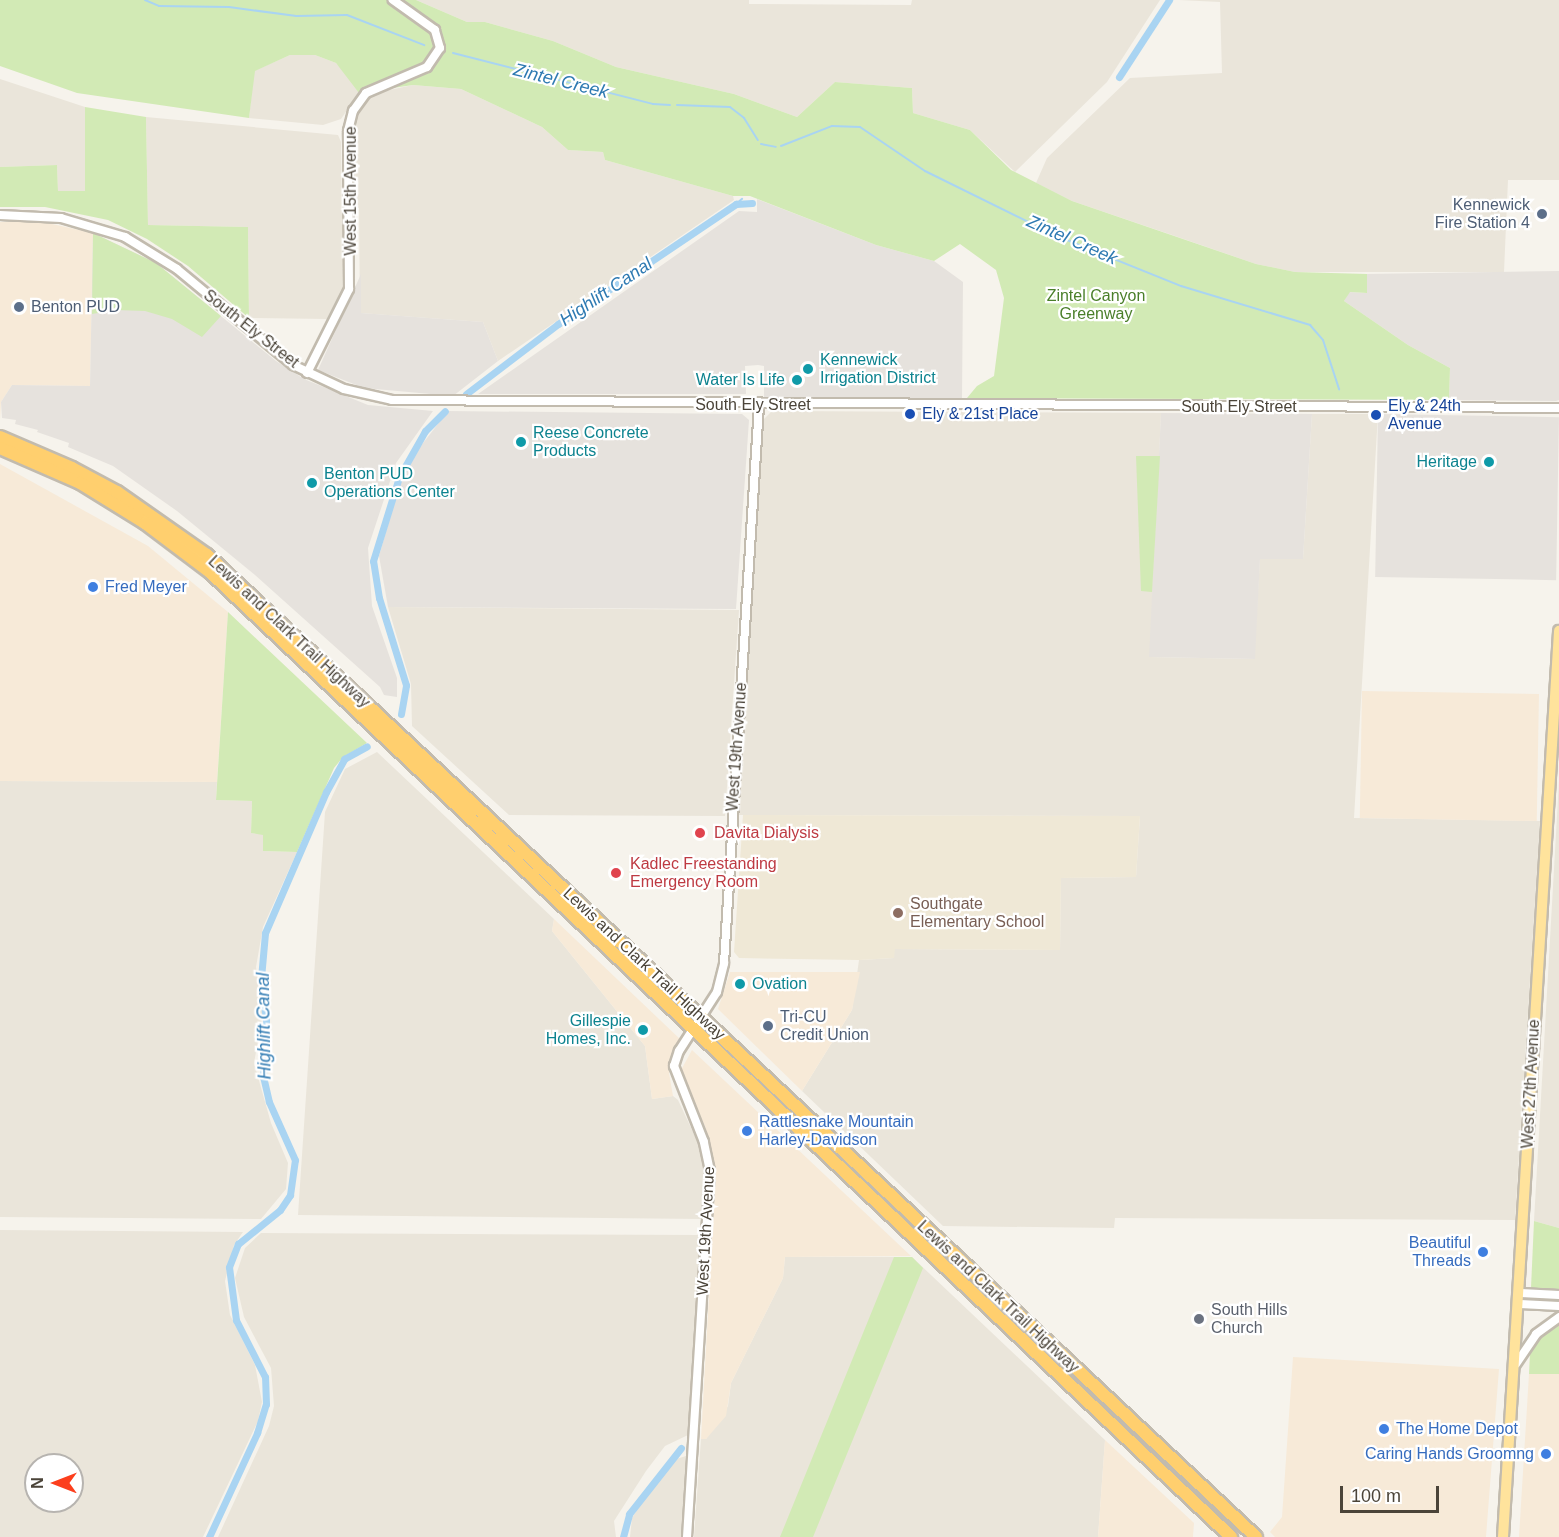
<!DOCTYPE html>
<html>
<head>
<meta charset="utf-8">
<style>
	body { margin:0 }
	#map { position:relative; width:1559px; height:1537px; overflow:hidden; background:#f6f3ec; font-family:Arial,sans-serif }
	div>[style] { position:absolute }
	.residential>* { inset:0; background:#eae5da }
	.commercial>* { inset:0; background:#f7ead8; transform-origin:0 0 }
	.industrial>* { inset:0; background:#e6e2dd; transform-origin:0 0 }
	.education>* { inset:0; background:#efe8d6 }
	.green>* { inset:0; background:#d2eab5 }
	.stream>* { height:2px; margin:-1px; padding:0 1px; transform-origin:1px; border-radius:1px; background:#a9d4f2 }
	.canal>* { height:7px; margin:-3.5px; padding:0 3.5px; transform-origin:3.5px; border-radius:3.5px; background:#a9d4f2 }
	.roads { filter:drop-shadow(2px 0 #c2bbae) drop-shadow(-2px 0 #c2bbae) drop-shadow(0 2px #c2bbae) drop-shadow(0 -2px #c2bbae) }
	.minor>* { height:8px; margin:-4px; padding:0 4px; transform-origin:4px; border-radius:4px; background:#fff }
	.major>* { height:10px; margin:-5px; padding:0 5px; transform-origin:5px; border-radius:5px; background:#ffe39c }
	.highway>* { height:12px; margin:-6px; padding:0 6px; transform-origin:6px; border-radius:6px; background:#ffcf6e }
	.dots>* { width:16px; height:16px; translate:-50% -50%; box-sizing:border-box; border:3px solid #fff; border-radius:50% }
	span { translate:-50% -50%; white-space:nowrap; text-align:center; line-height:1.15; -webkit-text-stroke:4.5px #fff; paint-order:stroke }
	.street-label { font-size:16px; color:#4b4439 }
	.service-label { font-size:16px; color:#4e5e75 }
	.right { translate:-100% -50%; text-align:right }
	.left { translate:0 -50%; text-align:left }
	.park-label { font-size:16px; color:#4a7f2a }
	.culture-label { font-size:16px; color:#0d838f }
	.transit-label { font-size:16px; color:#164399 }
	.shop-label { font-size:16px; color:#366cbe }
	.health-label { font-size:16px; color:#be3a42 }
	.education-label { font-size:16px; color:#785e54 }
	.worship-label { font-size:16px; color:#5b616d }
	.water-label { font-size:18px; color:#2e7ab2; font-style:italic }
	.north { position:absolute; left:24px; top:1453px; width:60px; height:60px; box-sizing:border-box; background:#fff; border:2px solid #b7b4b0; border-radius:50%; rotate:270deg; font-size:16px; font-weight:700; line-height:24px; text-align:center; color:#4b4439 }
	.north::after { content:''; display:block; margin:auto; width:21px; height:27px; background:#fc3f1d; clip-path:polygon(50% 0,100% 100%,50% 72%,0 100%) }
	.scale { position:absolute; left:1340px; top:1486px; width:99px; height:27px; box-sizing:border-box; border:3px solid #4b4439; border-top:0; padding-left:8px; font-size:18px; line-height:21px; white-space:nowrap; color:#4b4439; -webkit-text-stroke:4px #fff; paint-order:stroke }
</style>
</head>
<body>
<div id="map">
	<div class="residential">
		<i style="clip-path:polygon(416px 0,749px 0,749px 4px,911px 5px,912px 0,1160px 0,1107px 82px,1015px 172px,970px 130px,913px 113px,912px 88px,835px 82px,797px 117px,734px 94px,616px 67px,553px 41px,485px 22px,467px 22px)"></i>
		<i style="clip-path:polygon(1179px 0,1559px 0,1559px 180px,1508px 180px,1504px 272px,1295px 272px,1256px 264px,1175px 236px,1072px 201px,1036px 183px,1047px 158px,1130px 78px,1222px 73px,1220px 2px)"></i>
		<i style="clip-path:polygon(290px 55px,315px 55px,336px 63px,350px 77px,359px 93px,341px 119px,323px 125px,249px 118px,254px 71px)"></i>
		<i style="clip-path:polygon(0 79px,85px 107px,85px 191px,58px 191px,57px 165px,0 167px)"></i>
		<i style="clip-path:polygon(413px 85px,461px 89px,542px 127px,568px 150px,603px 152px,605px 160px,733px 196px,734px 200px,498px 361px,483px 322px,360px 313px,359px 208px,354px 207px,355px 118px,370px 94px)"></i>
		<i style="clip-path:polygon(146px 117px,338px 135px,341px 142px,343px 288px,327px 319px,249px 318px,248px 227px,148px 225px)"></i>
		<i style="clip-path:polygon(772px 411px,1161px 413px,1150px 657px,1254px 659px,1260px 558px,1303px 559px,1312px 414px,1378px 414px,1354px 818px,1540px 821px,1515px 1220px,1115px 1218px,1114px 1228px,943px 1226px,802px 1091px,852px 1010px,859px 960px,894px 958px,894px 949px,1060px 950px,1061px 878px,1136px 877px,1140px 816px,739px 815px,764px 419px)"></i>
		<i style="clip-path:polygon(388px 607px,739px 610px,725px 816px,509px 815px,412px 726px,411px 684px)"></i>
		<i style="clip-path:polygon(377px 752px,554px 919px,552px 931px,645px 1046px,652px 1099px,673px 1096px,678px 1100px,700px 1147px,704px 1172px,701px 1219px,298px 1215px,325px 812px,345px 769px)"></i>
		<i style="clip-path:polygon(0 781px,217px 782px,216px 800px,252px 801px,251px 833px,263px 834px,263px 851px,297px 852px,263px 927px,256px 967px,263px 1013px,254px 1063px,271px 1123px,288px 1163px,286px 1189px,261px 1219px,0 1217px)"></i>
		<i style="clip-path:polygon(1559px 781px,1559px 1228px,1534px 1221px)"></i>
		<i style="clip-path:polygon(evenodd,0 1230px,243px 1232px,234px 1245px,225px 1281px,230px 1315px,255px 1365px,262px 1402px,258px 1421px,203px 1537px,0 1537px,0 1230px,36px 1465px,72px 1465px,72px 1501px,36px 1501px,36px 1465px)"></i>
		<i style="clip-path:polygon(261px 1233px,700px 1235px,688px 1435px,665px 1446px,646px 1471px,614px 1521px,616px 1537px,218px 1537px,269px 1426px,274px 1406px,271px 1368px,244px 1317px,235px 1278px,245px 1248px)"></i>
		<i style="clip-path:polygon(785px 1257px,912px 1257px,1105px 1440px,1098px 1537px,694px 1537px,701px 1439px,706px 1439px,728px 1406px,731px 1383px,783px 1278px)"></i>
		<i style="clip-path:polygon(686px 1456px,681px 1537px,630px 1537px,632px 1518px,643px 1500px,676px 1459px)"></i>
	</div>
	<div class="commercial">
		<i style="clip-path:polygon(0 222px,43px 222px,93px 233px,90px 386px,12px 385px,1px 402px,0 420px)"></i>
		<i style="clip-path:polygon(0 464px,148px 546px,228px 612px,217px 782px,0 781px)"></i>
		<i style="left:1362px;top:691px;width:177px;height:127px;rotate:1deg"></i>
		<i style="clip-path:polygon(554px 919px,681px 1040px,669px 1073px,673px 1096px,652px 1099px,645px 1046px,552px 931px)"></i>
		<i style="clip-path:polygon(730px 972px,860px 972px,852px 1010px,802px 1091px,718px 1009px)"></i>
		<i style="clip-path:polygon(692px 1050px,911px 1256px,785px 1257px,783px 1278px,731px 1383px,726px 1416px,706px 1439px,701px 1439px,716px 1170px,705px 1126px,684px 1084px,681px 1070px)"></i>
		<i style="clip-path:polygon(1293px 1357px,1499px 1369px,1486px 1537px,1275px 1537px,1270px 1532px,1282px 1517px)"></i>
		<i style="clip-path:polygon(1529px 1374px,1559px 1374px,1559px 1537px,1519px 1537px)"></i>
		<i style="clip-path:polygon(1105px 1440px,1194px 1523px,1193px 1537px,1098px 1537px)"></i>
	</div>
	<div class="industrial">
		<i style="clip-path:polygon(757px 199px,876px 245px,934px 261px,963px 282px,962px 399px,764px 398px,764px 366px,758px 365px,745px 366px,746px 394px,478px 394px,739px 211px,757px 212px)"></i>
		<i style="clip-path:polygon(93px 233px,156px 263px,276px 361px,304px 379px,368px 405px,433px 411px,396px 463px,368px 548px,372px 606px,397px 678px,397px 697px,384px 695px,380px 687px,255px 575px,177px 511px,113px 466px,68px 447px,69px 443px,37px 432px,38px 430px,15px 424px,16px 420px,2px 418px,1px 402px,12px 385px,90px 386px)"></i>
		<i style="clip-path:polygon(1559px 271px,1559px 400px,1556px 401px,1449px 400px,1450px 368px,1408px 345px,1344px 301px,1349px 292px,1367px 293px,1367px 274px)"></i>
		<i style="clip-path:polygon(361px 274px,361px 313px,483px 322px,498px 361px,453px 396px,364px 388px,318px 370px)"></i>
		<i style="clip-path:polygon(448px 411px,742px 414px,749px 420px,736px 609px,388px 607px,379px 556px,400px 483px,420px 447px)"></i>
		<i style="clip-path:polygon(1161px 413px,1312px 414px,1303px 559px,1260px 559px,1255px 659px,1149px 657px)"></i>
		<i style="left:1378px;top:414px;width:181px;height:163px;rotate:1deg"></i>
	</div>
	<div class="education">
		<i style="clip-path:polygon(743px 815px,1140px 816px,1136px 877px,1061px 878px,1060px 950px,895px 949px,894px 958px,859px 960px,739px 958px,734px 952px)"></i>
	</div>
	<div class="green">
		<i style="clip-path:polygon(0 0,416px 0,467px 22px,485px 22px,553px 41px,616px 67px,734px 94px,797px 117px,835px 82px,912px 88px,913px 113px,970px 130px,1011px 170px,1072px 201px,1256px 264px,1295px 272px,1367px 274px,1367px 293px,1350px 292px,1344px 301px,1408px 345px,1450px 368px,1449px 400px,967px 398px,977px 386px,994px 376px,1004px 298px,996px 270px,960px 244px,934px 261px,876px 245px,750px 196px,733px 196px,605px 160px,603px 152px,568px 150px,542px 127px,461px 89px,413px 85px,359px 93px,336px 63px,315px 55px,290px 55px,255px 71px,249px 118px,77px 93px,0 66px)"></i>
		<i style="clip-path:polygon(85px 107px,146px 117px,148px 225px,248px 227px,249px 318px,188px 266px,147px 239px,108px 220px,45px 207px,0 207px,0 167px,57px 165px,58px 191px,85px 191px)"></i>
		<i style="clip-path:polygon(93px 233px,156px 263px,221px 316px,202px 337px,172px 319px,145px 311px,116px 310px,92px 314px)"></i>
		<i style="clip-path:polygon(1136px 456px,1160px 456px,1152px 592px,1141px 591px)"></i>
		<i style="clip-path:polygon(228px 612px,367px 743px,343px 757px,334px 768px,297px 852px,263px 851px,263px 835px,251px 833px,252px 801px,216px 800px)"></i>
		<i style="clip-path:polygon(1534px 1221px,1559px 1228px,1559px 1290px,1531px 1288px)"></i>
		<i style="clip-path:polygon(894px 1257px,912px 1257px,923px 1268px,813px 1537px,780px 1537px)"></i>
		<i style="clip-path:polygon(1559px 1323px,1559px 1374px,1529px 1374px,1530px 1353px,1540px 1337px)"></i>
	</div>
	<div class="stream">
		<i style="left:145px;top:0;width:15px;rotate:23deg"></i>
		<i style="left:159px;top:6px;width:70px;rotate:0.8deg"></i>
		<i style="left:229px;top:7px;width:68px;rotate:7.7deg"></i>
		<i style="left:296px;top:16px;width:51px;rotate:-1.1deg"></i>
		<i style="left:347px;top:15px;width:83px;rotate:21.3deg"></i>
		<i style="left:453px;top:53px;width:206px;rotate:14.3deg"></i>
		<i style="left:653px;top:104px;width:17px;rotate:3deg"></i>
		<i style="left:677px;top:105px;width:53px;rotate:2.2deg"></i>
		<i style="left:730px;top:107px;width:18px;rotate:38deg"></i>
		<i style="left:744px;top:118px;width:26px;rotate:58deg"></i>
		<i style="left:761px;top:144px;width:15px;rotate:11deg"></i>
		<i style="left:781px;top:146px;width:55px;rotate:-21.4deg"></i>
		<i style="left:832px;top:126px;width:28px;rotate:2deg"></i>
		<i style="left:860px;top:127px;width:78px;rotate:34.1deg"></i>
		<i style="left:925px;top:171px;width:147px;rotate:26.2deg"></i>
		<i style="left:1057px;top:236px;width:134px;rotate:22deg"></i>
		<i style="left:1181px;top:286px;width:135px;rotate:16.8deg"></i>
		<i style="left:1310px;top:325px;width:20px;rotate:49deg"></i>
		<i style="left:1323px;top:340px;width:52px;rotate:71.9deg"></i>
		<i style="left:736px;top:204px;width:8px;rotate:-40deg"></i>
	</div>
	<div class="canal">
		<i style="left:1119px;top:77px;width:92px;rotate:-57deg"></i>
		<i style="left:466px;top:394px;width:116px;rotate:-37.3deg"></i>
		<i style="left:558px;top:324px;width:215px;rotate:-34deg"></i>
		<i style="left:736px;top:204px;width:16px;rotate:-4deg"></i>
		<i style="left:401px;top:714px;width:29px;rotate:-80deg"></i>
		<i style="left:406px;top:685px;width:91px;rotate:-107.2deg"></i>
		<i style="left:379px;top:598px;width:37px;rotate:-99deg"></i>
		<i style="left:373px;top:561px;width:88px;rotate:-72.8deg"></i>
		<i style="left:399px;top:477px;width:53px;rotate:-60.5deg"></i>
		<i style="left:425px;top:431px;width:28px;rotate:-45deg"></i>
		<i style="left:209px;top:1537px;width:115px;rotate:-65.2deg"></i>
		<i style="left:257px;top:1433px;width:30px;rotate:-73deg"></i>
		<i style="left:266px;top:1404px;width:27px;rotate:-92deg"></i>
		<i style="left:265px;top:1377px;width:64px;rotate:-117deg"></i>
		<i style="left:236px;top:1320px;width:53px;rotate:-97.5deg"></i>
		<i style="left:229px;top:1267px;width:25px;rotate:-69deg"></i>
		<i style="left:238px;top:1244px;width:54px;rotate:-39deg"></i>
		<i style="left:280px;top:1210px;width:18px;rotate:-56deg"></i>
		<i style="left:290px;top:1195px;width:35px;rotate:-82deg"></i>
		<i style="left:295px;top:1160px;width:64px;rotate:-114.1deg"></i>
		<i style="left:269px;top:1102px;width:26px;rotate:-103deg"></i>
		<i style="left:263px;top:1077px;width:56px;rotate:-86.9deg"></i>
		<i style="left:266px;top:1021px;width:43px;rotate:-96.6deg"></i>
		<i style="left:261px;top:978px;width:45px;rotate:-84.9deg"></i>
		<i style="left:265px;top:933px;width:154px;rotate:-66.6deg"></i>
		<i style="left:326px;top:792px;width:38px;rotate:-61deg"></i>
		<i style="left:344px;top:759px;width:26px;rotate:-29deg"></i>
		<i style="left:623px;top:1537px;width:24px;rotate:-75deg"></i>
		<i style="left:629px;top:1514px;width:84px;rotate:-51.8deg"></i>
	</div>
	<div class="roads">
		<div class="minor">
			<i style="left:0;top:215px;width:61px;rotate:2.8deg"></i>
			<i style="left:61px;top:218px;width:67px;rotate:16.5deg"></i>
			<i style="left:125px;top:237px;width:61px;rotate:31.6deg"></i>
			<i style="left:177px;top:269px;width:151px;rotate:39.6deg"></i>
			<i style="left:293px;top:365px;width:56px;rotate:25.2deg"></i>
			<i style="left:344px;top:389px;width:49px;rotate:12.9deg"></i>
			<i style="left:392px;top:400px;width:1167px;rotate:0.39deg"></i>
			<i style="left:307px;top:373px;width:94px;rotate:-63.4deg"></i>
			<i style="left:349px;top:289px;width:158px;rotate:-90.4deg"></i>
			<i style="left:348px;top:131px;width:21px;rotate:-76deg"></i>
			<i style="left:353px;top:111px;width:22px;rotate:-54deg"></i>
			<i style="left:366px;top:93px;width:66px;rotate:-23.1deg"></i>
			<i style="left:427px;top:67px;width:23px;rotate:-56deg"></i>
			<i style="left:440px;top:48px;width:19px;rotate:-106deg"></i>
			<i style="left:435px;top:30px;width:52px;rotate:-144.5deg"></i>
			<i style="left:1521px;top:1293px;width:38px;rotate:3deg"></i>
			<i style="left:1520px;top:1304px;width:39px;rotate:3deg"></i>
			<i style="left:1516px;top:1364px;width:36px;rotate:-56deg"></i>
			<i style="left:1536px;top:1334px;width:29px;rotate:-36deg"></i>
			<i style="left:687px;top:1537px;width:367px;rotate:-86.4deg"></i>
			<i style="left:710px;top:1171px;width:30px;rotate:-102deg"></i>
			<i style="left:704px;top:1142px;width:82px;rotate:-111.5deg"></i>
			<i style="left:674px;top:1066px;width:16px;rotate:-72deg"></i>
			<i style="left:679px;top:1051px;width:70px;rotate:-57.2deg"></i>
			<i style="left:717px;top:992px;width:30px;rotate:-76deg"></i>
			<i style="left:724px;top:963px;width:559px;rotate:-86.41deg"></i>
		</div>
		<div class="major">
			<i style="left:1503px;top:1537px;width:908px;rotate:-86.46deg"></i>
		</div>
		<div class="highway">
			<i style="left:0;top:437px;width:78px;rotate:23.3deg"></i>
			<i style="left:72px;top:468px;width:51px;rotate:28.1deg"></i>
			<i style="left:117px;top:492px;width:110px;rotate:35deg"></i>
			<i style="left:207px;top:555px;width:1437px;rotate:43.11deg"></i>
			<i style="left:0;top:448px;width:87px;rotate:23.6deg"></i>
			<i style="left:80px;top:483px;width:76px;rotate:31.6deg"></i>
			<i style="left:145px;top:523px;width:81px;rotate:37deg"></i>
			<i style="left:210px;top:572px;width:1405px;rotate:43.38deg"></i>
		</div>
	</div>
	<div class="dots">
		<i style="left:1542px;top:214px;background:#5c6f8a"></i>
		<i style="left:19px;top:307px;background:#5c6f8a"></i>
		<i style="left:808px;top:369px;background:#0f9aa8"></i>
		<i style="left:797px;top:380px;background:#0f9aa8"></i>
		<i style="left:910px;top:414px;background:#1a4fb4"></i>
		<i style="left:1376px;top:415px;background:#1a4fb4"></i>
		<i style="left:521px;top:442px;background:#0f9aa8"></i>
		<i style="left:1489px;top:462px;background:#0f9aa8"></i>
		<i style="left:312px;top:483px;background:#0f9aa8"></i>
		<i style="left:93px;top:587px;background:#3f7fe0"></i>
		<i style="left:700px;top:833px;background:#e0444e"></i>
		<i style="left:616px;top:873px;background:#e0444e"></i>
		<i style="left:898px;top:913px;background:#8d6e63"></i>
		<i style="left:740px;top:984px;background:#0f9aa8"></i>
		<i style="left:768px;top:1026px;background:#5c6f8a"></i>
		<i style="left:643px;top:1030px;background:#0f9aa8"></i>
		<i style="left:747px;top:1131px;background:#3f7fe0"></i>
		<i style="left:1483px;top:1252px;background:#3f7fe0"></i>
		<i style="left:1199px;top:1319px;background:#6b7280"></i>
		<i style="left:1384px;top:1429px;background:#3f7fe0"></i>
		<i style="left:1546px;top:1454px;background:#3f7fe0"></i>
	</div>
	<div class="street-label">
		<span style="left:351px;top:191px;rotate:-90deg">West 15th Avenue</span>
		<span style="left:251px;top:329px;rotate:38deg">South Ely Street</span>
		<span style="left:753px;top:405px">South Ely Street</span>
		<span style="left:1239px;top:407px">South Ely Street</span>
		<span style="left:289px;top:632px;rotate:43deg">Lewis and Clark Trail Highway</span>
		<span style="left:737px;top:747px;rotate:-86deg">West 19th Avenue</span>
		<span style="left:644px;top:964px;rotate:43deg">Lewis and Clark Trail Highway</span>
		<span style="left:1531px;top:1084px;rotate:-87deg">West 27th Avenue</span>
		<span style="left:706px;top:1231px;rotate:-87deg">West 19th Avenue</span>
		<span style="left:998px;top:1297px;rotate:43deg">Lewis and Clark Trail Highway</span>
	</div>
	<div class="service-label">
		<span class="right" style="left:1530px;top:214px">Kennewick<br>Fire Station 4</span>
		<span class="left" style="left:31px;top:307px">Benton PUD</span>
		<span class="left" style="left:780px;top:1026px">Tri-CU<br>Credit Union</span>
	</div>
	<div class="park-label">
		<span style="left:1096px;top:305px">Zintel Canyon<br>Greenway</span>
	</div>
	<div class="culture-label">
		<span class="left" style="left:820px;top:369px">Kennewick<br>Irrigation District</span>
		<span class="right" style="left:785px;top:380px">Water Is Life</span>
		<span class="left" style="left:533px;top:442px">Reese Concrete<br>Products</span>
		<span class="right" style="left:1477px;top:462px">Heritage</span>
		<span class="left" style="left:324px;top:483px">Benton PUD<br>Operations Center</span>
		<span class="left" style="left:752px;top:984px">Ovation</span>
		<span class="right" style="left:631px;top:1030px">Gillespie<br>Homes, Inc.</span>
	</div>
	<div class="transit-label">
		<span class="left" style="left:1388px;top:415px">Ely &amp; 24th<br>Avenue</span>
		<span class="left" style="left:922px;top:414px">Ely &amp; 21st Place</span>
	</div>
	<div class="shop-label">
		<span class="left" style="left:105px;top:587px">Fred Meyer</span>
		<span class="left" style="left:759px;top:1131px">Rattlesnake Mountain<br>Harley-Davidson</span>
		<span class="right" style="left:1471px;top:1252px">Beautiful<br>Threads</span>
		<span class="left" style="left:1396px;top:1429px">The Home Depot</span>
		<span class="right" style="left:1534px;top:1454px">Caring Hands Groomng</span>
	</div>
	<div class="health-label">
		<span class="left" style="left:714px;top:833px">Davita Dialysis</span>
		<span class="left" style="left:630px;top:873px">Kadlec Freestanding<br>Emergency Room</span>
	</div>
	<div class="education-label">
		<span class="left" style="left:910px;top:913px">Southgate<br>Elementary School</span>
	</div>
	<div class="worship-label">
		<span class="left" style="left:1211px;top:1319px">South Hills<br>Church</span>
	</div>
	<div class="water-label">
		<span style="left:561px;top:81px;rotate:14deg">Zintel Creek</span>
		<span style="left:1072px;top:240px;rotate:24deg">Zintel Creek</span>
		<span style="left:606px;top:292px;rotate:-34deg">Highlift Canal</span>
		<span style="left:264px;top:1026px;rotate:-91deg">Highlift Canal</span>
	</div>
	<div class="north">N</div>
	<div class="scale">100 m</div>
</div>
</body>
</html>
